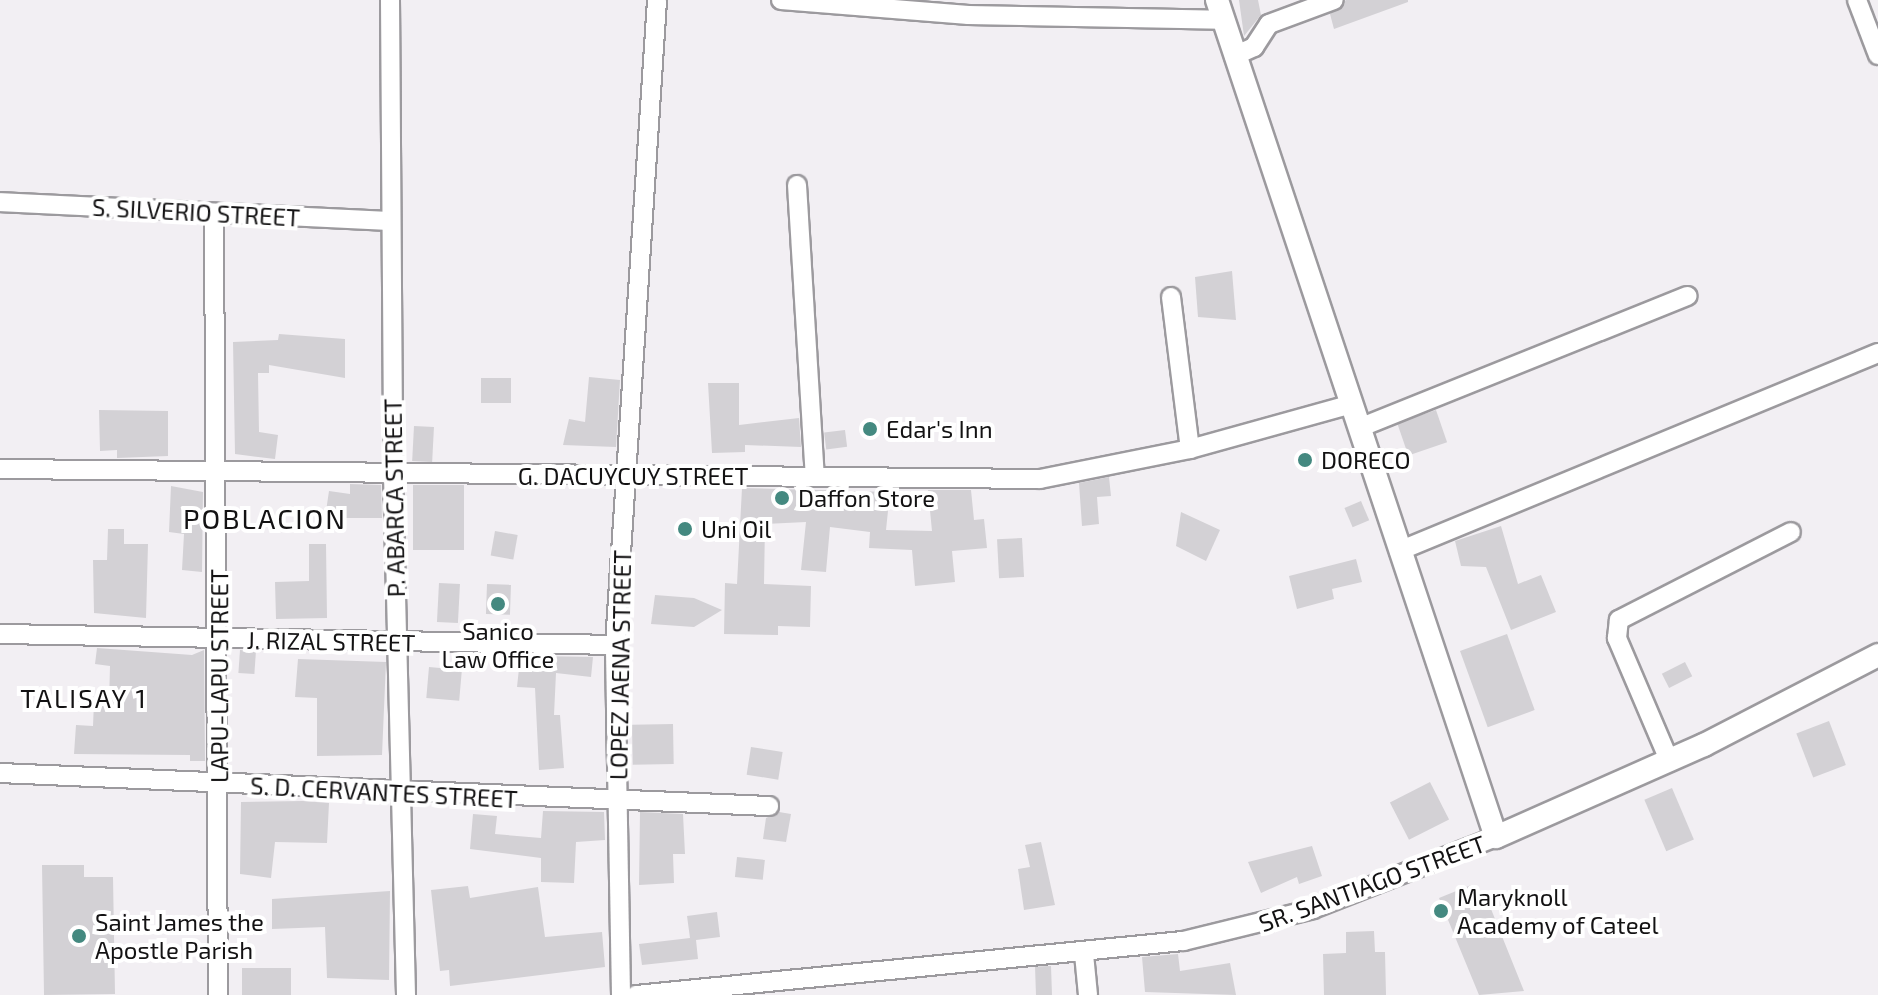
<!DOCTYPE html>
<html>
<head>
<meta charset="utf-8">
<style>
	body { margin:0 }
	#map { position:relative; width:1878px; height:995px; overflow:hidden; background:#f2eff3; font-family:"Exo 2",sans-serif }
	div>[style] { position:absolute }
	.building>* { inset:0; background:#d3d1d5; transform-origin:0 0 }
	.roads { filter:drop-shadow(2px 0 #9c9a9e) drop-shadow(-2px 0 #9c9a9e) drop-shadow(0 2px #9c9a9e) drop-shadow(0 -2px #9c9a9e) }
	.minor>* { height:18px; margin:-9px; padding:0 9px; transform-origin:9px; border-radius:9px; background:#fff }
	.tertiary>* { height:22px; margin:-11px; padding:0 11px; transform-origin:11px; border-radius:11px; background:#fff }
	.dots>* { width:22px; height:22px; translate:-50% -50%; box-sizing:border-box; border:4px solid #fff; border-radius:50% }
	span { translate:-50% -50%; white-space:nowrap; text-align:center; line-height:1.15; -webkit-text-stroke:8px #fff; paint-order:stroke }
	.street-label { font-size:24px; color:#131213 }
	.poi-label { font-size:24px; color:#131213 }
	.left { translate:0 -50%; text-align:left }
	.neighbourhood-label { font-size:26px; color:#131213; letter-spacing:2px }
	.quarter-label { font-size:28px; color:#131213; letter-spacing:2px }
</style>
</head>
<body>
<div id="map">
	<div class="building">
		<i style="clip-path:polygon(1239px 0,1258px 0,1261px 15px,1244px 36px)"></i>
		<i style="clip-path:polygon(1346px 0,1408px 0,1408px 2px,1334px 29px,1330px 14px)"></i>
		<i style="clip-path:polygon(1232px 271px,1236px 320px,1198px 317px,1195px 277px)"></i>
		<i style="clip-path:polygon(279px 334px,345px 339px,345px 378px,269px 365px,269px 373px,258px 373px,259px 432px,278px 435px,275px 459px,235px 454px,233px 342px,278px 340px)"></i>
		<i style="clip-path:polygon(589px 377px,620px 380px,616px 447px,563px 445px,569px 419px,585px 422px)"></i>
		<i style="left:481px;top:378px;width:30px;height:25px"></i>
		<i style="clip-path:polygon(708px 383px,739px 383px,739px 425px,799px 418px,801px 447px,745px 445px,745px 452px,712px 453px)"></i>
		<i style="clip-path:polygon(99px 410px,168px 411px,168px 456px,117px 458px,117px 450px,100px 451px)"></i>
		<i style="left:1436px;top:410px;width:34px;height:41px;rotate:71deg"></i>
		<i style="left:414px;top:426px;width:20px;height:35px;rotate:3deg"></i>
		<i style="left:845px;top:430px;width:17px;height:21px;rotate:83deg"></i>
		<i style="clip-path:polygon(1109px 477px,1111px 496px,1097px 497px,1099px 524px,1082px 526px,1079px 483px)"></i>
		<i style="clip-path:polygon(350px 484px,381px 485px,382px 518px,325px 518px,329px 491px,350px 494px)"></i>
		<i style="left:413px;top:485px;width:51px;height:65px"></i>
		<i style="clip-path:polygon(171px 486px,203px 492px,202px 572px,182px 570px,184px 534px,169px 532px)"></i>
		<i style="clip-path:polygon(742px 488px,890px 492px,886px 530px,932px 531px,928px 490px,971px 490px,974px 520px,984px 519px,987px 548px,952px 551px,955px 582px,915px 586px,912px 550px,869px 548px,870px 532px,830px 527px,826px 572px,801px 570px,806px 522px,765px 524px,764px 584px,811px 586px,810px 627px,778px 626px,778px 635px,724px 634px,725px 583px,737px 584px)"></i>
		<i style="left:1361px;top:501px;width:21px;height:18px;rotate:67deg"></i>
		<i style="clip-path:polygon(1181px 512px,1220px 530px,1206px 561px,1176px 546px)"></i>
		<i style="clip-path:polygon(1501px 526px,1518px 584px,1541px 575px,1556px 612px,1511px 630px,1486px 567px,1461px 566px,1455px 541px)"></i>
		<i style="clip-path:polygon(108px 529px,124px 529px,124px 544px,148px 544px,146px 618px,94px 613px,93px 560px,107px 560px)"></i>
		<i style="left:495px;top:531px;width:23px;height:25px;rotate:10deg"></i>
		<i style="left:1022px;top:538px;width:39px;height:25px;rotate:87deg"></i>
		<i style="clip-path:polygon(309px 544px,326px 544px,327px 618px,276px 619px,275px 582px,309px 581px)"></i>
		<i style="clip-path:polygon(1356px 559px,1362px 582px,1332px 589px,1334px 599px,1297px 609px,1289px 576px)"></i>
		<i style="left:439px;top:583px;width:21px;height:39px;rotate:3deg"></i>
		<i style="left:487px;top:584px;width:24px;height:30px;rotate:2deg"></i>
		<i style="clip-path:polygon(655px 595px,694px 598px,722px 610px,694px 627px,651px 624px)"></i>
		<i style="left:1507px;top:634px;width:81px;height:50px;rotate:70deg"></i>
		<i style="clip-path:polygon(97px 648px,192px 655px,204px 650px,205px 761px,190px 761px,190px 755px,74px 754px,76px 725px,93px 726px,94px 702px,109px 703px,110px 666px,95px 664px)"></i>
		<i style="left:240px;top:650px;width:16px;height:23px;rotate:4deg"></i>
		<i style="clip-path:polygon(538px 656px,593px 657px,591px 677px,556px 673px,554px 715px,560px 715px,564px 768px,539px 770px,535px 688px,517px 687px,520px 659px)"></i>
		<i style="clip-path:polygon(298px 659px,386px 662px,382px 755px,317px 756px,317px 698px,295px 697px)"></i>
		<i style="left:1685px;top:662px;width:16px;height:26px;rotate:63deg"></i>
		<i style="left:429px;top:667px;width:33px;height:31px;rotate:5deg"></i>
		<i style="left:1829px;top:721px;width:47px;height:35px;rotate:69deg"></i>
		<i style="left:673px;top:724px;width:40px;height:41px;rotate:89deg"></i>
		<i style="left:751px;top:747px;width:32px;height:28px;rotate:9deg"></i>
		<i style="left:1430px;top:782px;width:42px;height:45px;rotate:63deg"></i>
		<i style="left:1672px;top:788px;width:56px;height:30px;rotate:67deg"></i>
		<i style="clip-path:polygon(303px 801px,329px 803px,327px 843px,275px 842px,271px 878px,240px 874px,241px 802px)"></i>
		<i style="clip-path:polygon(543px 811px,604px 812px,605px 840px,576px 842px,574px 883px,541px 882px,541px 858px,470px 849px,473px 814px,497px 816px,495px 834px,541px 838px)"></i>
		<i style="clip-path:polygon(640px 812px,683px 814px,685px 854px,673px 854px,674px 883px,639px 885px)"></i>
		<i style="clip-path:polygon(779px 812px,791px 814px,786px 842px,763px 839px,766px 818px)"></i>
		<i style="clip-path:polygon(1041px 842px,1055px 905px,1024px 910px,1018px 869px,1030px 867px,1025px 845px)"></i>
		<i style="clip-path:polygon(1312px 846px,1322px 876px,1299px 884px,1297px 877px,1261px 893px,1248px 862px)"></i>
		<i style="left:737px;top:857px;width:28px;height:20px;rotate:6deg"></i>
		<i style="clip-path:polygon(42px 865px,84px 865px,84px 877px,113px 877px,115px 994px,44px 995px)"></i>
		<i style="clip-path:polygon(1471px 885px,1480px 907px,1489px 904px,1524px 991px,1479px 995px,1439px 898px)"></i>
		<i style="clip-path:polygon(468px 886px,470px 898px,538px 887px,545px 937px,602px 932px,605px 967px,450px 986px,449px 970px,440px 971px,431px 890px)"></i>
		<i style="clip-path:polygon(390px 891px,389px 980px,327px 978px,325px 927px,272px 929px,272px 899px)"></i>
		<i style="clip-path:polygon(717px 912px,720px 937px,696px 940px,698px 959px,642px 965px,639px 944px,690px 938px,687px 916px)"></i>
		<i style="clip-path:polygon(1374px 931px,1375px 952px,1385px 952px,1386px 995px,1324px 995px,1323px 954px,1346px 953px,1346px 932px)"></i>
		<i style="clip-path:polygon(1178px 954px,1180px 971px,1230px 963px,1236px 995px,1145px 992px,1142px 957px)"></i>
		<i style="left:1051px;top:966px;width:29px;height:16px;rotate:88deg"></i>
		<i style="left:242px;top:968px;width:49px;height:27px"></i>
	</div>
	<div class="roads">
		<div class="minor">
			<i style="left:390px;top:0;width:474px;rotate:89.6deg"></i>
			<i style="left:393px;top:474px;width:521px;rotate:88.57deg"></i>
			<i style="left:781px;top:0;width:188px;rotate:4.6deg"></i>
			<i style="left:968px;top:15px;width:253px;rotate:1.1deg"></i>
			<i style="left:1857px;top:0;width:59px;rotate:69.1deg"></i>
			<i style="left:1234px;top:56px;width:22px;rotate:-24deg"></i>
			<i style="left:1254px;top:47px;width:27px;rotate:-57deg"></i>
			<i style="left:1269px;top:24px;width:69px;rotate:-20.3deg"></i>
			<i style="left:797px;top:185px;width:292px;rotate:86.5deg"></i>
			<i style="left:0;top:202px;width:391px;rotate:2.8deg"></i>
			<i style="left:214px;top:214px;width:781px;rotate:89.71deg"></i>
			<i style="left:1171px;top:297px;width:153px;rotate:82.9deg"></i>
			<i style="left:1359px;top:428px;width:354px;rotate:-21.9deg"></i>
			<i style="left:0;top:469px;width:1040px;rotate:0.55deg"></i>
			<i style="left:1040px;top:479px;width:153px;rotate:-11.3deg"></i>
			<i style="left:1190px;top:449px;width:168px;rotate:-15.5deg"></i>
			<i style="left:1399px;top:551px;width:518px;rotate:-22.46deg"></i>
			<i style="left:0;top:634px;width:615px;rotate:1.02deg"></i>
			<i style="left:1669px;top:760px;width:133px;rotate:-113.1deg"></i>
			<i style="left:1617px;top:638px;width:18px;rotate:-84deg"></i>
			<i style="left:1619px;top:620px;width:193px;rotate:-27.1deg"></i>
			<i style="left:0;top:773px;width:770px;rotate:2.46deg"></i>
			<i style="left:1084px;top:954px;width:41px;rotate:84.4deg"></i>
			<i style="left:621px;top:995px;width:350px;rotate:-91deg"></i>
			<i style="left:615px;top:645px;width:646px;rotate:-86.27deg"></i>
			<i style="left:636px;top:995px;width:550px;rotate:-5.64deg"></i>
			<i style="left:1183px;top:941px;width:134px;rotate:-13.8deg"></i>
			<i style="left:1313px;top:909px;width:197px;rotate:-21.5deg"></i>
		</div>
		<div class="tertiary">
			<i style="left:1217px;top:0;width:882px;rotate:71.57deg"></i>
			<i style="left:1496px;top:837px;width:227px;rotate:-23.9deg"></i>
			<i style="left:1704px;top:745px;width:196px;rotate:-27.3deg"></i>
		</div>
	</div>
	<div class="dots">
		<i style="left:870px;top:429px;background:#448980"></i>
		<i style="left:1305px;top:460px;background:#448980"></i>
		<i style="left:782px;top:498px;background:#448980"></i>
		<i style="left:685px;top:529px;background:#448980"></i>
		<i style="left:498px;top:604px;background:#448980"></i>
		<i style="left:1441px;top:911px;background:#448980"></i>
		<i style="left:79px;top:936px;background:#448980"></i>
	</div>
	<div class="street-label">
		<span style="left:196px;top:212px;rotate:3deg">S. SILVERIO STREET</span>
		<span style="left:633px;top:476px">G. DACUYCUY STREET</span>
		<span style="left:394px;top:498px;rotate:-91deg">P. ABARCA STREET</span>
		<span style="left:331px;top:641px;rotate:1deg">J. RIZAL STREET</span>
		<span style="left:620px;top:665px;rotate:-89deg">LOPEZ JAENA STREET</span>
		<span style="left:219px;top:676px;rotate:-90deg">LAPU-LAPU STREET</span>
		<span style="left:384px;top:792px;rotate:3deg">S. D. CERVANTES STREET</span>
		<span style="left:1372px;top:883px;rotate:-20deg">SR. SANTIAGO STREET</span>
	</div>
	<div class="poi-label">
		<span class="left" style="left:886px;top:429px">Edar's Inn</span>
		<span class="left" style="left:1321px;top:460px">DORECO</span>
		<span class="left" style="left:798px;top:498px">Daffon Store</span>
		<span class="left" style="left:701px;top:529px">Uni Oil</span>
		<span style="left:498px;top:645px">Sanico<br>Law Office</span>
		<span class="left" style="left:1457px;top:911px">Maryknoll<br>Academy of Cateel</span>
		<span class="left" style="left:95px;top:936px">Saint James the<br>Apostle Parish</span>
	</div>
	<div class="neighbourhood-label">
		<span style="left:84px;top:698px">TALISAY 1</span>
	</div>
	<div class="quarter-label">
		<span style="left:265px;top:518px">POBLACION</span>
	</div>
</div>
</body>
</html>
